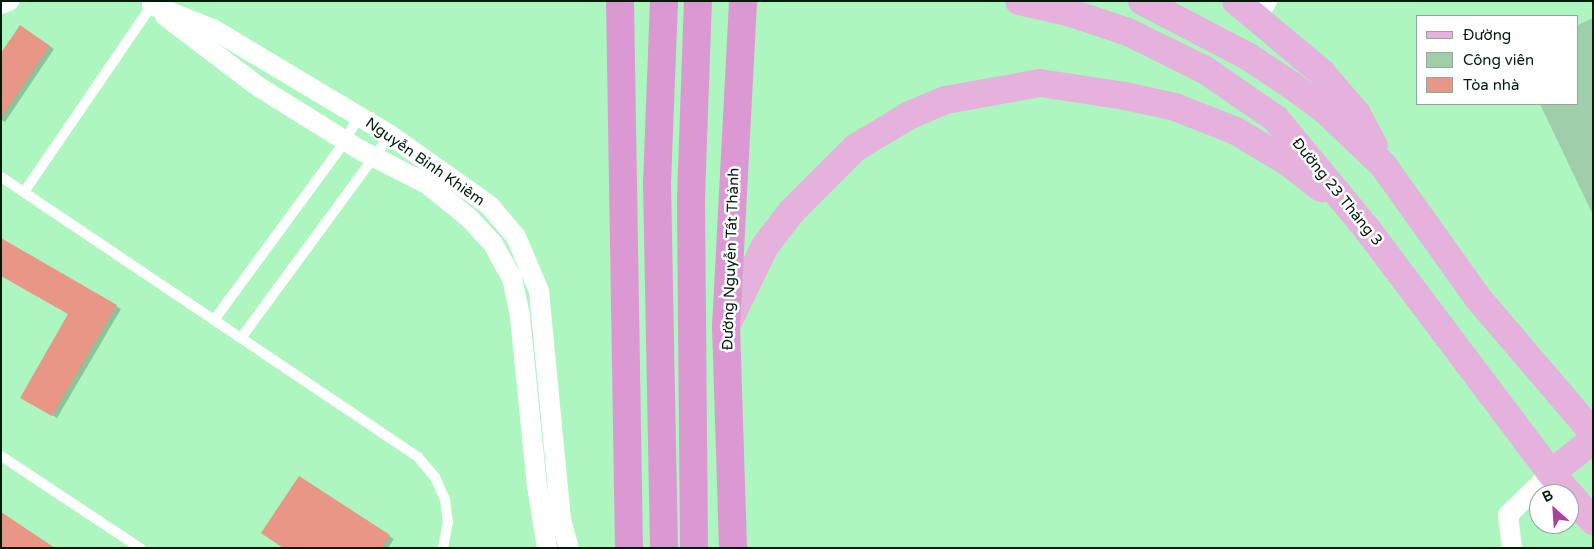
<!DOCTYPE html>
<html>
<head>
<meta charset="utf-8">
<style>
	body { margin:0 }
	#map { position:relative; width:1594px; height:549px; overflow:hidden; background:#adf6c0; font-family:"Varela Round",sans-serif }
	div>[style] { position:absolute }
	.green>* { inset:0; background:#a0ceab }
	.shadow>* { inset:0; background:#0003 }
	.building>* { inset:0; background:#e89685 }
	.service>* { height:10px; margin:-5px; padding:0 5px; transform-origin:5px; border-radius:5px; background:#fff }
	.minor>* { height:20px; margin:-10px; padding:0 10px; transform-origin:10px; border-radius:10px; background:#fff }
	.primary>* { height:28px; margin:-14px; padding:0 14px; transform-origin:14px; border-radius:14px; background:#e5b2dd }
	.trunk>* { height:28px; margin:-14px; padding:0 14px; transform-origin:14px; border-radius:14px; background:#dc98d2 }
	span { translate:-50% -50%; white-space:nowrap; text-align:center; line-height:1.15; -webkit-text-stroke:5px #fff; paint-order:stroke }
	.street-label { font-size:15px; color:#001c09 }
	.frame { position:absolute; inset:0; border:2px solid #001c09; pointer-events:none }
	.legend { position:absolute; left:1416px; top:15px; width:162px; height:90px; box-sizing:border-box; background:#fff; border:1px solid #99a49d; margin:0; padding:6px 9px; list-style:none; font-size:15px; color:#001c09 }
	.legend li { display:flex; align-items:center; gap:10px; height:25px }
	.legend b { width:25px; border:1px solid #99a49d }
	.north { position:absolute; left:1529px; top:484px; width:50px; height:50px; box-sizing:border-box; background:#fff; border:1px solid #99a49d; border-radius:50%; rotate:334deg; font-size:14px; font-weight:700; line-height:20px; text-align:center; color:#001c09 }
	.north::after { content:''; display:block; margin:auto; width:18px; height:22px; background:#ac40a0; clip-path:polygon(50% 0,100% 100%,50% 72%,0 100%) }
</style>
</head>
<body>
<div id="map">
	<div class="green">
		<i style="clip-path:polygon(1593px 18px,1593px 215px,1540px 104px,1578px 104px,1578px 25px)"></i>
	</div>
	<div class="shadow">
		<i style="clip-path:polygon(24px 29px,54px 49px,5px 122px,1px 120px,1px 55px)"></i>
		<i style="clip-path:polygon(1px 240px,121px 309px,57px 418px,26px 400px,70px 314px)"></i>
		<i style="clip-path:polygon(303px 480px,394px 539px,388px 548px,286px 548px)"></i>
	</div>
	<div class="building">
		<i style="clip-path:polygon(20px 25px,50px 46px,1px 118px,1px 53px)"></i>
		<i style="clip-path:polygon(1px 238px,117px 305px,52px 416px,20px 398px,68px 314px,1px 276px)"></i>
		<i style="clip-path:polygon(299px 476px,390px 535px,382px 548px,283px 548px,261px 533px)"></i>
		<i style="clip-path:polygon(1px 512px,55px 548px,1px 548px)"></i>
	</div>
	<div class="service">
		<i style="left:1px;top:177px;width:502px;rotate:33.88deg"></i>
		<i style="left:418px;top:457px;width:26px;rotate:50deg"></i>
		<i style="left:435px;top:477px;width:24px;rotate:66deg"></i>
		<i style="left:445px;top:499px;width:23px;rotate:83deg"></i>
		<i style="left:448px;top:522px;width:26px;rotate:101deg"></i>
		<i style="left:24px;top:192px;width:227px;rotate:-55.6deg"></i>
		<i style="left:214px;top:320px;width:223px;rotate:-53.7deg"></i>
		<i style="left:346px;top:140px;width:27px;rotate:-63deg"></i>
		<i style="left:241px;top:338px;width:252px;rotate:-53.7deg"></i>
		<i style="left:1px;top:456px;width:167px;rotate:33.5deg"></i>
	</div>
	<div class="minor">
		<i style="left:1px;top:4px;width:9px;rotate:-21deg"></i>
		<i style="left:152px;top:5px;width:66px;rotate:21.5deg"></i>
		<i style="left:213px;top:29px;width:206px;rotate:30.9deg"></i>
		<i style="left:390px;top:135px;width:121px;rotate:35.3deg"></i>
		<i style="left:489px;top:205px;width:42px;rotate:49.8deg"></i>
		<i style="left:516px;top:237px;width:59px;rotate:66.9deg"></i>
		<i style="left:539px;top:291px;width:229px;rotate:84.5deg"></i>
		<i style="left:561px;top:519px;width:30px;rotate:75deg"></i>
		<i style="left:165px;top:16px;width:118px;rotate:37.1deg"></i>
		<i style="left:259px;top:87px;width:121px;rotate:31.9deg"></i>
		<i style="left:362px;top:151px;width:73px;rotate:26.9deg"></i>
		<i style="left:427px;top:184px;width:54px;rotate:39deg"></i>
		<i style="left:469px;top:218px;width:35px;rotate:47deg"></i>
		<i style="left:493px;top:244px;width:39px;rotate:61deg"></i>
		<i style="left:512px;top:278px;width:40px;rotate:78deg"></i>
		<i style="left:520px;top:317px;width:170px;rotate:84.3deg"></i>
		<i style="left:537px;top:486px;width:63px;rotate:80.8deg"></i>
		<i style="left:1257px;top:17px;width:19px;rotate:-58deg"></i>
		<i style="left:1512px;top:548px;width:33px;rotate:-97deg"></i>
		<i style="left:1508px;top:515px;width:60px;rotate:-44.3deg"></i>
	</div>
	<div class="primary">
		<i style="left:1019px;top:1px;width:53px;rotate:13deg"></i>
		<i style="left:1071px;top:13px;width:60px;rotate:18.4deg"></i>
		<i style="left:1128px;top:32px;width:86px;rotate:26.3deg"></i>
		<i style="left:1205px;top:70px;width:86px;rotate:34.6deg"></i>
		<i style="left:1276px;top:119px;width:143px;rotate:50.4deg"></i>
		<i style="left:1367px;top:229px;width:306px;rotate:53deg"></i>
		<i style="left:1551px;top:473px;width:64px;rotate:48.8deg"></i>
		<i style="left:1142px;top:1px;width:121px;rotate:27.6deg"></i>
		<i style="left:1249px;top:57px;width:50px;rotate:33.7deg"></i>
		<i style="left:1291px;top:85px;width:42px;rotate:36.3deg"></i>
		<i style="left:1325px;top:110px;width:80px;rotate:43.5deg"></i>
		<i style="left:1383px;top:165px;width:162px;rotate:54.5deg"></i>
		<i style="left:1477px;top:297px;width:179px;rotate:49.5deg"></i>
		<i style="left:1236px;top:1px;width:112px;rotate:39.9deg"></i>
		<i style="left:1322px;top:73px;width:54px;rotate:49.5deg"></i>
		<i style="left:1357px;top:114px;width:36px;rotate:62deg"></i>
		<i style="left:726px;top:326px;width:89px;rotate:-64deg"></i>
		<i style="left:765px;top:246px;width:44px;rotate:-52.4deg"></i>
		<i style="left:792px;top:211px;width:89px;rotate:-45deg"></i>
		<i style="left:855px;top:148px;width:64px;rotate:-31deg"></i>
		<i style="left:910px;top:115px;width:39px;rotate:-23deg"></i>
		<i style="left:946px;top:100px;width:96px;rotate:-10.3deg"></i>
		<i style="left:1040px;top:83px;width:86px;rotate:8.7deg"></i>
		<i style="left:1125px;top:96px;width:51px;rotate:12.4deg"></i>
		<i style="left:1175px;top:107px;width:66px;rotate:21.5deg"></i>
		<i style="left:1236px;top:131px;width:62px;rotate:31.1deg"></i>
		<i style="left:1289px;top:163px;width:41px;rotate:38deg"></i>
		<i style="left:1551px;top:473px;width:53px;rotate:-38.2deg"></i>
	</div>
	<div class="trunk">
		<i style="left:620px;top:1px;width:547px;rotate:89.06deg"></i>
		<i style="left:664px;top:1px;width:182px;rotate:92.2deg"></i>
		<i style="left:657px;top:183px;width:365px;rotate:88.9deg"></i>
		<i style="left:694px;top:548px;width:349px;rotate:-90.5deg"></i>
		<i style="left:691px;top:199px;width:198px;rotate:-88deg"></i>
		<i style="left:733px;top:548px;width:221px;rotate:-91.8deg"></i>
		<i style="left:726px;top:327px;width:326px;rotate:-87deg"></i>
	</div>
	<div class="street-label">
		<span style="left:425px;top:162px;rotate:35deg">Nguyễn Bỉnh Khiêm</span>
		<span style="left:1337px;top:192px;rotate:51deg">Đường 23 Tháng 3</span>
		<span style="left:731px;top:259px;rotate:-88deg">Đường Nguyễn Tất Thành</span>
	</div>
	<div class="frame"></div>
	<ul class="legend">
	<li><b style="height:6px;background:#e5b2dd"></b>Đường</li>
	<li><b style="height:14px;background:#a0ceab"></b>Công viên</li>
	<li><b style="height:14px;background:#e89685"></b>Tòa nhà</li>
	</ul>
	<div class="north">B</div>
</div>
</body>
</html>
